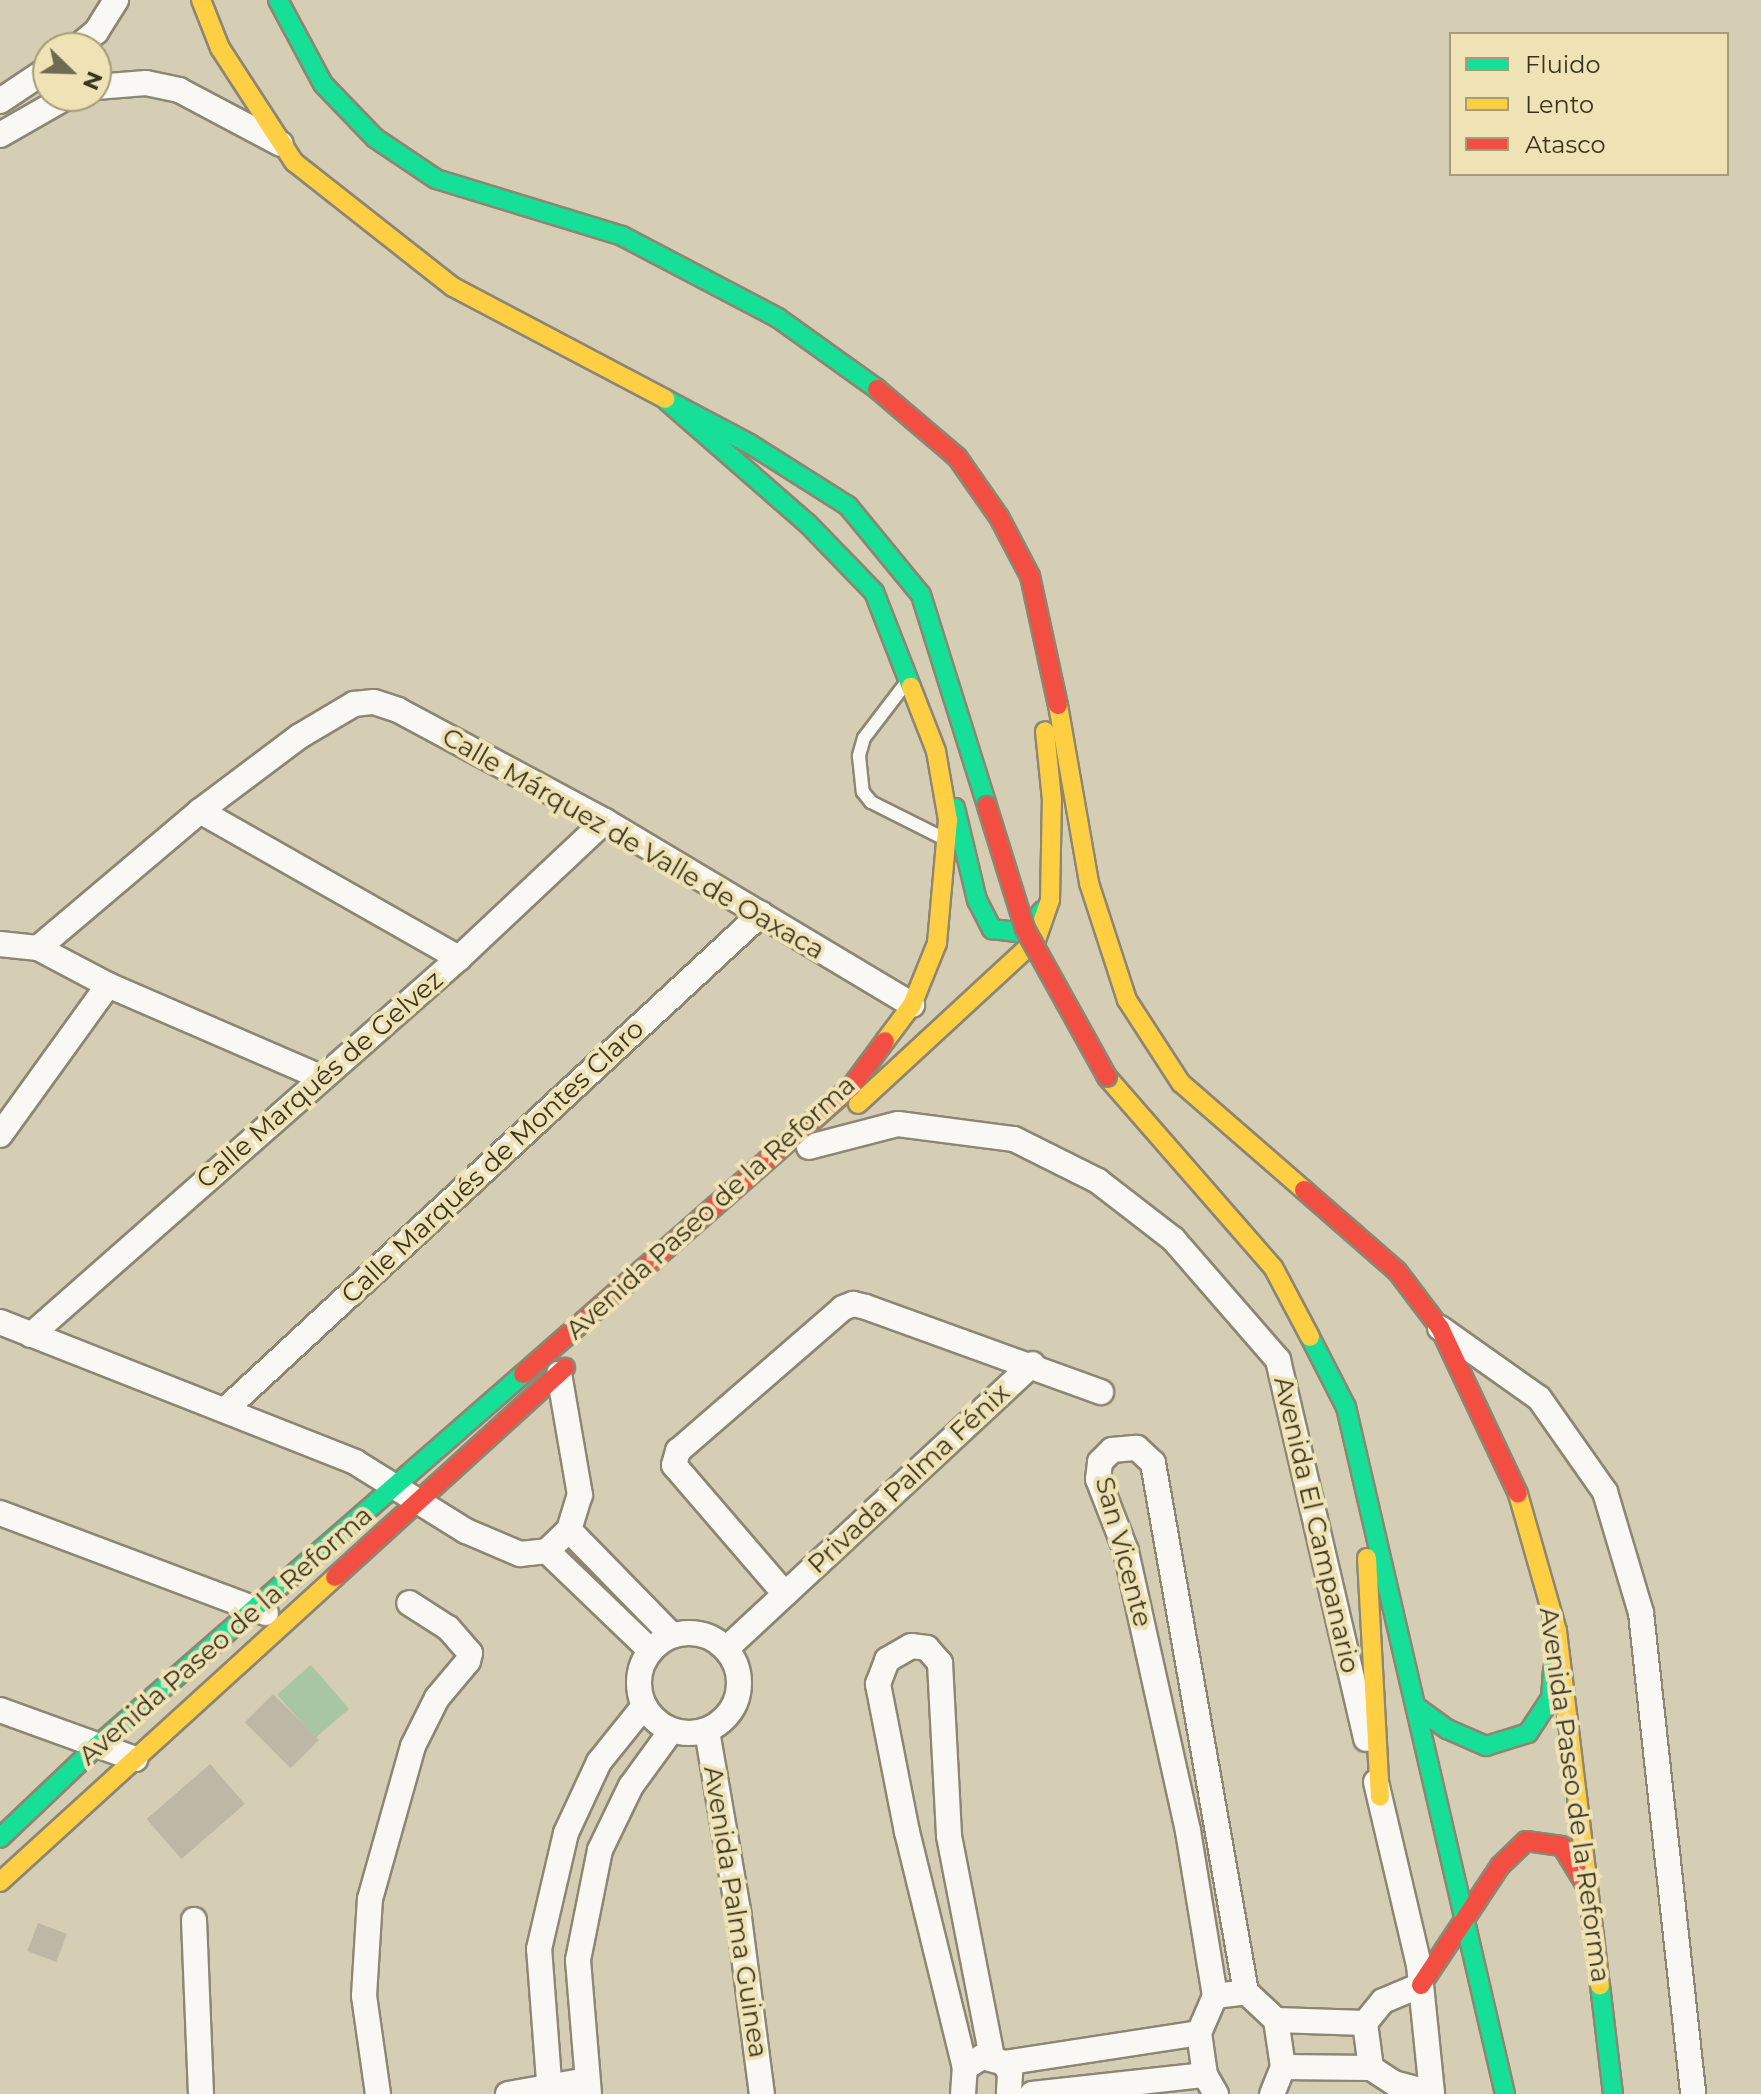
<!DOCTYPE html>
<html>
<head>
<meta charset="utf-8">
<style>
	body { margin:0 }
	#map { position:relative; width:1761px; height:2094px; overflow:hidden; background:#d5cdb4; font-family:Montserrat,sans-serif }
	div>[style] { position:absolute }
	.green>* { inset:0; background:#a8c6a4; transform-origin:0 0 }
	.building>* { inset:0; background:#bdb8a5; transform-origin:0 0 }
	.roads { filter:drop-shadow(2px 0 #8c8673) drop-shadow(-2px 0 #8c8673) drop-shadow(0 2px #8c8673) drop-shadow(0 -2px #8c8673) }
	.lane>* { height:12px; margin:-6px; padding:0 6px; transform-origin:6px; border-radius:6px; background:#f9f8f4 }
	.street>* { height:24px; margin:-12px; padding:0 12px; transform-origin:12px; border-radius:12px; background:#f9f8f4 }
	.street>.ring { margin:-12px; padding:0; box-sizing:content-box; background:none; border:24px solid #f9f8f4; border-radius:50% }
	.fast>* { height:18px; margin:-9px; padding:0 9px; transform-origin:9px; border-radius:9px; background:#16e098 }
	.slow>* { height:18px; margin:-9px; padding:0 9px; transform-origin:9px; border-radius:9px; background:#ffcf43 }
	.jam>* { height:18px; margin:-9px; padding:0 9px; transform-origin:9px; border-radius:9px; background:#f24e42 }
	.bridges { filter:drop-shadow(2px 0 #8c8673) drop-shadow(-2px 0 #8c8673) drop-shadow(0 2px #8c8673) drop-shadow(0 -2px #8c8673) }
	.jam-bridge>* { height:18px; margin:-9px; padding:0 9px; transform-origin:9px; border-radius:9px; background:#f24e42 }
	span { translate:-50% -50%; white-space:nowrap; text-align:center; line-height:1.15; -webkit-text-stroke:8px #efe2b4; paint-order:stroke }
	.street-label { font-size:26px; color:#393421 }
	.legend { position:absolute; left:1449px; top:32px; width:280px; height:144px; box-sizing:border-box; background:#efe2b4; border:2px solid #a69c79; margin:0; padding:10px 14px; list-style:none; font-size:24px; color:#393421 }
	.legend li { display:flex; align-items:center; gap:16px; height:40px }
	.legend b { width:40px; border:2px solid #a69c79 }
	.north { position:absolute; left:32px; top:32px; width:80px; height:80px; box-sizing:border-box; background:#efe2b4; border:2px solid #a69c79; border-radius:50%; rotate:113deg; font-size:22px; font-weight:700; line-height:32px; text-align:center; color:#393421 }
	.north::after { content:''; display:block; margin:auto; width:28px; height:36px; background:#706a54; clip-path:polygon(50% 0,100% 100%,50% 72%,0 100%) }
</style>
</head>
<body>
<div id="map">
	<div class="green">
		<i style="left:311px;top:1665px;width:58px;height:45px;rotate:49deg"></i>
	</div>
	<div class="building">
		<i style="left:273px;top:1694px;width:65px;height:40px;rotate:45deg"></i>
		<i style="left:210px;top:1764px;width:53px;height:84px;rotate:49deg"></i>
		<i style="left:38px;top:1923px;width:31px;height:30px;rotate:21deg"></i>
	</div>
	<div class="roads">
		<div class="lane">
			<i style="left:906px;top:683px;width:69px;rotate:127.4deg"></i>
			<i style="left:864px;top:738px;width:19px;rotate:106deg"></i>
			<i style="left:859px;top:756px;width:36px;rotate:84deg"></i>
			<i style="left:863px;top:792px;width:13px;rotate:51deg"></i>
			<i style="left:871px;top:802px;width:80px;rotate:26.6deg"></i>
		</div>
		<div class="street">
			<i style="left:76px;top:48px;width:26px;rotate:-39deg"></i>
			<i style="left:96px;top:32px;width:38px;rotate:-58deg"></i>
			<i style="left:96px;top:87px;width:50px;rotate:-4.6deg"></i>
			<i style="left:146px;top:83px;width:34px;rotate:12deg"></i>
			<i style="left:179px;top:90px;width:115px;rotate:27.9deg"></i>
			<i style="left:0;top:101px;width:58px;rotate:-33.7deg"></i>
			<i style="left:0;top:135px;width:78px;rotate:-29.8deg"></i>
			<i style="left:200px;top:811px;width:298px;rotate:29.6deg"></i>
			<i style="left:0;top:944px;width:38px;rotate:6deg"></i>
			<i style="left:38px;top:948px;width:79px;rotate:27.9deg"></i>
			<i style="left:108px;top:985px;width:232px;rotate:23.4deg"></i>
			<i style="left:38px;top:948px;width:212px;rotate:-40.2deg"></i>
			<i style="left:200px;top:811px;width:125px;rotate:-36.9deg"></i>
			<i style="left:300px;top:736px;width:63px;rotate:-30.7deg"></i>
			<i style="left:354px;top:704px;width:20px;rotate:-6deg"></i>
			<i style="left:374px;top:702px;width:25px;rotate:18deg"></i>
			<i style="left:398px;top:710px;width:235px;rotate:28.2deg"></i>
			<i style="left:605px;top:821px;width:358px;rotate:30.9deg"></i>
			<i style="left:0;top:1135px;width:185px;rotate:-54.2deg"></i>
			<i style="left:809px;top:1147px;width:92px;rotate:-14.5deg"></i>
			<i style="left:898px;top:1124px;width:117px;rotate:7.4deg"></i>
			<i style="left:1014px;top:1139px;width:94px;rotate:26.6deg"></i>
			<i style="left:1098px;top:1181px;width:95px;rotate:37.7deg"></i>
			<i style="left:1173px;top:1239px;width:160px;rotate:49deg"></i>
			<i style="left:1278px;top:1360px;width:389px;rotate:76.9deg"></i>
			<i style="left:0;top:1322px;width:382px;rotate:21.5deg"></i>
			<i style="left:355px;top:1462px;width:131px;rotate:31.9deg"></i>
			<i style="left:466px;top:1531px;width:59px;rotate:23.1deg"></i>
			<i style="left:520px;top:1554px;width:27px;rotate:-6deg"></i>
			<i style="left:547px;top:1551px;width:30px;rotate:-44deg"></i>
			<i style="left:569px;top:1530px;width:37px;rotate:-73deg"></i>
			<i style="left:580px;top:1495px;width:123px;rotate:-99.8deg"></i>
			<i style="left:1440px;top:1328px;width:121px;rotate:35.3deg"></i>
			<i style="left:1539px;top:1398px;width:115px;rotate:54.9deg"></i>
			<i style="left:1605px;top:1492px;width:126px;rotate:73.4deg"></i>
			<i style="left:1641px;top:1613px;width:484px;rotate:83.8deg"></i>
			<i style="left:31px;top:1335px;width:570px;rotate:-41.37deg"></i>
			<i style="left:459px;top:958px;width:200px;rotate:-43.2deg"></i>
			<i style="left:226px;top:1409px;width:729px;rotate:-42.78deg"></i>
			<i style="left:0;top:1513px;width:284px;rotate:20.6deg"></i>
			<i style="left:569px;top:1530px;width:147px;rotate:45.6deg"></i>
			<i style="left:547px;top:1551px;width:143px;rotate:43.9deg"></i>
			<i style="left:785px;top:1594px;width:170px;rotate:-130.7deg"></i>
			<i style="left:674px;top:1465px;width:15px;rotate:-74deg"></i>
			<i style="left:678px;top:1451px;width:218px;rotate:-40.9deg"></i>
			<i style="left:843px;top:1308px;width:11px;rotate:-22deg"></i>
			<i style="left:853px;top:1304px;width:13px;rotate:13deg"></i>
			<i style="left:866px;top:1307px;width:250px;rotate:19.9deg"></i>
			<i class="ring" style="left:639px;top:1633px;width:76px;height:76px"></i>
			<i style="left:727px;top:1648px;width:417px;rotate:-42.9deg"></i>
			<i style="left:0;top:1710px;width:144px;rotate:19.9deg"></i>
			<i style="left:707px;top:1731px;width:182px;rotate:80.2deg"></i>
			<i style="left:738px;top:1910px;width:186px;rotate:82.6deg"></i>
			<i style="left:1376px;top:1782px;width:188px;rotate:76.8deg"></i>
			<i style="left:1419px;top:1965px;width:130px;rotate:84.2deg"></i>
			<i style="left:194px;top:1920px;width:174px;rotate:87.7deg"></i>
			<i style="left:1215px;top:1996px;width:167px;rotate:-99.3deg"></i>
			<i style="left:1188px;top:1831px;width:287px;rotate:-102.5deg"></i>
			<i style="left:1126px;top:1551px;width:77px;rotate:-111.3deg"></i>
			<i style="left:1098px;top:1479px;width:17px;rotate:-83deg"></i>
			<i style="left:1100px;top:1462px;width:17px;rotate:-45deg"></i>
			<i style="left:1112px;top:1450px;width:25px;rotate:-5deg"></i>
			<i style="left:1137px;top:1448px;width:22px;rotate:43deg"></i>
			<i style="left:1153px;top:1463px;width:537px;rotate:80.03deg"></i>
			<i style="left:1276px;top:2020px;width:89px;rotate:1.9deg"></i>
			<i style="left:1365px;top:2023px;width:28px;rotate:-51deg"></i>
			<i style="left:1383px;top:2001px;width:41px;rotate:-22.8deg"></i>
			<i style="left:1365px;top:2023px;width:45px;rotate:82.4deg"></i>
			<i style="left:1004px;top:2063px;width:197px;rotate:-8.7deg"></i>
			<i style="left:1283px;top:2067px;width:88px;rotate:0.7deg"></i>
			<i style="left:1371px;top:2068px;width:27px;rotate:33deg"></i>
			<i style="left:1394px;top:2083px;width:39px;rotate:15deg"></i>
			<i style="left:965px;top:2068px;width:243px;rotate:-103.8deg"></i>
			<i style="left:907px;top:1832px;width:151px;rotate:-101.1deg"></i>
			<i style="left:878px;top:1684px;width:26px;rotate:-69deg"></i>
			<i style="left:887px;top:1660px;width:28px;rotate:-30deg"></i>
			<i style="left:911px;top:1646px;width:16px;rotate:7deg"></i>
			<i style="left:927px;top:1648px;width:20px;rotate:49deg"></i>
			<i style="left:940px;top:1663px;width:173px;rotate:87deg"></i>
			<i style="left:949px;top:1836px;width:226px;rotate:79deg"></i>
			<i style="left:378px;top:2094px;width:99px;rotate:-98.1deg"></i>
			<i style="left:364px;top:1996px;width:97px;rotate:-86.5deg"></i>
			<i style="left:370px;top:1899px;width:159px;rotate:-74.3deg"></i>
			<i style="left:413px;top:1746px;width:54px;rotate:-63.4deg"></i>
			<i style="left:437px;top:1698px;width:48px;rotate:-50deg"></i>
			<i style="left:468px;top:1661px;width:8px;rotate:-76deg"></i>
			<i style="left:470px;top:1653px;width:33px;rotate:-131deg"></i>
			<i style="left:448px;top:1628px;width:46px;rotate:-147.3deg"></i>
			<i style="left:508px;top:2094px;width:80px;rotate:-10deg"></i>
			<i style="left:550px;top:2094px;width:145px;rotate:-94.3deg"></i>
			<i style="left:539px;top:1949px;width:119px;rotate:-76.9deg"></i>
			<i style="left:566px;top:1833px;width:78px;rotate:-65.1deg"></i>
			<i style="left:599px;top:1762px;width:72px;rotate:-51.2deg"></i>
			<i style="left:589px;top:2094px;width:134px;rotate:-94.7deg"></i>
			<i style="left:578px;top:1960px;width:112px;rotate:-78.7deg"></i>
			<i style="left:600px;top:1850px;width:71px;rotate:-64.2deg"></i>
			<i style="left:631px;top:1786px;width:68px;rotate:-54deg"></i>
			<i style="left:963px;top:2094px;width:26px;rotate:-86deg"></i>
			<i style="left:965px;top:2068px;width:20px;rotate:-33deg"></i>
			<i style="left:982px;top:2057px;width:23px;rotate:15deg"></i>
			<i style="left:1004px;top:2063px;width:12px;rotate:59deg"></i>
			<i style="left:1010px;top:2073px;width:21px;rotate:93deg"></i>
			<i style="left:1032px;top:2094px;width:174px;rotate:-6.3deg"></i>
			<i style="left:1216px;top:2094px;width:22px;rotate:-120deg"></i>
			<i style="left:1205px;top:2075px;width:42px;rotate:-98.1deg"></i>
			<i style="left:1199px;top:2033px;width:40px;rotate:-66.6deg"></i>
			<i style="left:1215px;top:1996px;width:31px;rotate:-7deg"></i>
			<i style="left:1246px;top:1992px;width:41px;rotate:43deg"></i>
			<i style="left:1276px;top:2020px;width:48px;rotate:81.5deg"></i>
			<i style="left:1283px;top:2067px;width:29px;rotate:112deg"></i>
		</div>
		<div class="fast">
			<i style="left:278px;top:0;width:95px;rotate:61.8deg"></i>
			<i style="left:323px;top:84px;width:75px;rotate:46.1deg"></i>
			<i style="left:375px;top:138px;width:73px;rotate:33.9deg"></i>
			<i style="left:436px;top:179px;width:195px;rotate:17deg"></i>
			<i style="left:622px;top:236px;width:176px;rotate:27.7deg"></i>
			<i style="left:778px;top:318px;width:122px;rotate:35.6deg"></i>
			<i style="left:665px;top:399px;width:96px;rotate:27.9deg"></i>
			<i style="left:750px;top:444px;width:116px;rotate:32.3deg"></i>
			<i style="left:848px;top:506px;width:115px;rotate:50.6deg"></i>
			<i style="left:921px;top:595px;width:221px;rotate:72.6deg"></i>
			<i style="left:667px;top:401px;width:187px;rotate:41.1deg"></i>
			<i style="left:808px;top:524px;width:95px;rotate:45.9deg"></i>
			<i style="left:874px;top:592px;width:102px;rotate:68.7deg"></i>
			<i style="left:955px;top:808px;width:95px;rotate:76.6deg"></i>
			<i style="left:977px;top:900px;width:33px;rotate:63deg"></i>
			<i style="left:992px;top:929px;width:33px;rotate:7deg"></i>
			<i style="left:1025px;top:933px;width:28px;rotate:-52deg"></i>
			<i style="left:1310px;top:1337px;width:79px;rotate:62.8deg"></i>
			<i style="left:1346px;top:1407px;width:705px;rotate:76.97deg"></i>
			<i style="left:1418px;top:1708px;width:36px;rotate:36deg"></i>
			<i style="left:1447px;top:1729px;width:43px;rotate:23.6deg"></i>
			<i style="left:1486px;top:1746px;width:44px;rotate:-17.2deg"></i>
			<i style="left:1528px;top:1733px;width:42px;rotate:-56.7deg"></i>
			<i style="left:1551px;top:1698px;width:29px;rotate:-86deg"></i>
			<i style="left:0;top:1838px;width:134px;rotate:-43.5deg"></i>
			<i style="left:97px;top:1746px;width:566px;rotate:-41.13deg"></i>
			<i style="left:1600px;top:1985px;width:110px;rotate:83.2deg"></i>
		</div>
		<div class="slow">
			<i style="left:201px;top:0;width:52px;rotate:68.4deg"></i>
			<i style="left:220px;top:48px;width:136px;rotate:57deg"></i>
			<i style="left:294px;top:162px;width:202px;rotate:38.2deg"></i>
			<i style="left:453px;top:287px;width:240px;rotate:27.8deg"></i>
			<i style="left:1058px;top:705px;width:181px;rotate:80.1deg"></i>
			<i style="left:1089px;top:883px;width:123px;rotate:72deg"></i>
			<i style="left:1127px;top:1000px;width:99px;rotate:57deg"></i>
			<i style="left:1181px;top:1083px;width:163px;rotate:41deg"></i>
			<i style="left:885px;top:1041px;width:45px;rotate:-53.1deg"></i>
			<i style="left:912px;top:1005px;width:67px;rotate:-68deg"></i>
			<i style="left:937px;top:943px;width:123px;rotate:-84.9deg"></i>
			<i style="left:948px;top:820px;width:70px;rotate:-99.9deg"></i>
			<i style="left:936px;top:751px;width:69px;rotate:-111.3deg"></i>
			<i style="left:1107px;top:1077px;width:252px;rotate:48.9deg"></i>
			<i style="left:1273px;top:1267px;width:79px;rotate:62.1deg"></i>
			<i style="left:858px;top:1104px;width:242px;rotate:-42.7deg"></i>
			<i style="left:1036px;top:940px;width:42px;rotate:-70.7deg"></i>
			<i style="left:1050px;top:900px;width:100px;rotate:-88.9deg"></i>
			<i style="left:1052px;top:800px;width:69px;rotate:-95.8deg"></i>
			<i style="left:1518px;top:1494px;width:142px;rotate:74.1deg"></i>
			<i style="left:1557px;top:1631px;width:357px;rotate:83.1deg"></i>
			<i style="left:1367px;top:1558px;width:239px;rotate:86.9deg"></i>
			<i style="left:0;top:1882px;width:453px;rotate:-42.3deg"></i>
		</div>
		<div class="jam">
			<i style="left:877px;top:389px;width:105px;rotate:40.4deg"></i>
			<i style="left:957px;top:457px;width:73px;rotate:55deg"></i>
			<i style="left:999px;top:517px;width:67px;rotate:62.3deg"></i>
			<i style="left:1030px;top:576px;width:132px;rotate:77.8deg"></i>
			<i style="left:1304px;top:1190px;width:123px;rotate:41.1deg"></i>
			<i style="left:1397px;top:1271px;width:71px;rotate:53deg"></i>
			<i style="left:1440px;top:1328px;width:183px;rotate:64.8deg"></i>
			<i style="left:523px;top:1374px;width:436px;rotate:-41.2deg"></i>
			<i style="left:851px;top:1087px;width:57px;rotate:-53.5deg"></i>
			<i style="left:335px;top:1577px;width:311px;rotate:-42.3deg"></i>
			<i style="left:1421px;top:1985px;width:143px;rotate:-56.4deg"></i>
			<i style="left:1500px;top:1866px;width:36px;rotate:-44deg"></i>
			<i style="left:1526px;top:1841px;width:36px;rotate:8deg"></i>
			<i style="left:1562px;top:1846px;width:42px;rotate:58.6deg"></i>
		</div>
	</div>
	<div class="bridges">
		<div class="jam-bridge">
			<i style="left:987px;top:806px;width:129px;rotate:72.8deg"></i>
			<i style="left:1025px;top:929px;width:169px;rotate:61deg"></i>
		</div>
	</div>
	<div class="street-label">
		<span style="left:633px;top:844px;rotate:30deg">Calle Márquez de Valle de Oaxaca</span>
		<span style="left:320px;top:1080px;rotate:-41deg">Calle Marqués de Gelvez</span>
		<span style="left:493px;top:1162px;rotate:-43deg">Calle Marqués de Montes Claro</span>
		<span style="left:711px;top:1208px;rotate:-42deg">Avenida Paseo de la Reforma</span>
		<span style="left:909px;top:1479px;rotate:-43deg">Privada Palma Fénix</span>
		<span style="left:1316px;top:1525px;rotate:77deg">Avenida El Campanario</span>
		<span style="left:1123px;top:1552px;rotate:75deg">San Vicente</span>
		<span style="left:226px;top:1636px;rotate:-41deg">Avenida Paseo de la Reforma</span>
		<span style="left:1574px;top:1795px;rotate:82deg">Avenida Paseo de la Reforma</span>
		<span style="left:735px;top:1912px;rotate:81deg">Avenida Palma Guinea</span>
	</div>
	<ul class="legend">
	<li><b style="height:10px;background:#16e098"></b>Fluido</li>
	<li><b style="height:10px;background:#ffcf43"></b>Lento</li>
	<li><b style="height:10px;background:#f24e42"></b>Atasco</li>
	</ul>
	<div class="north">N</div>
</div>
</body>
</html>
